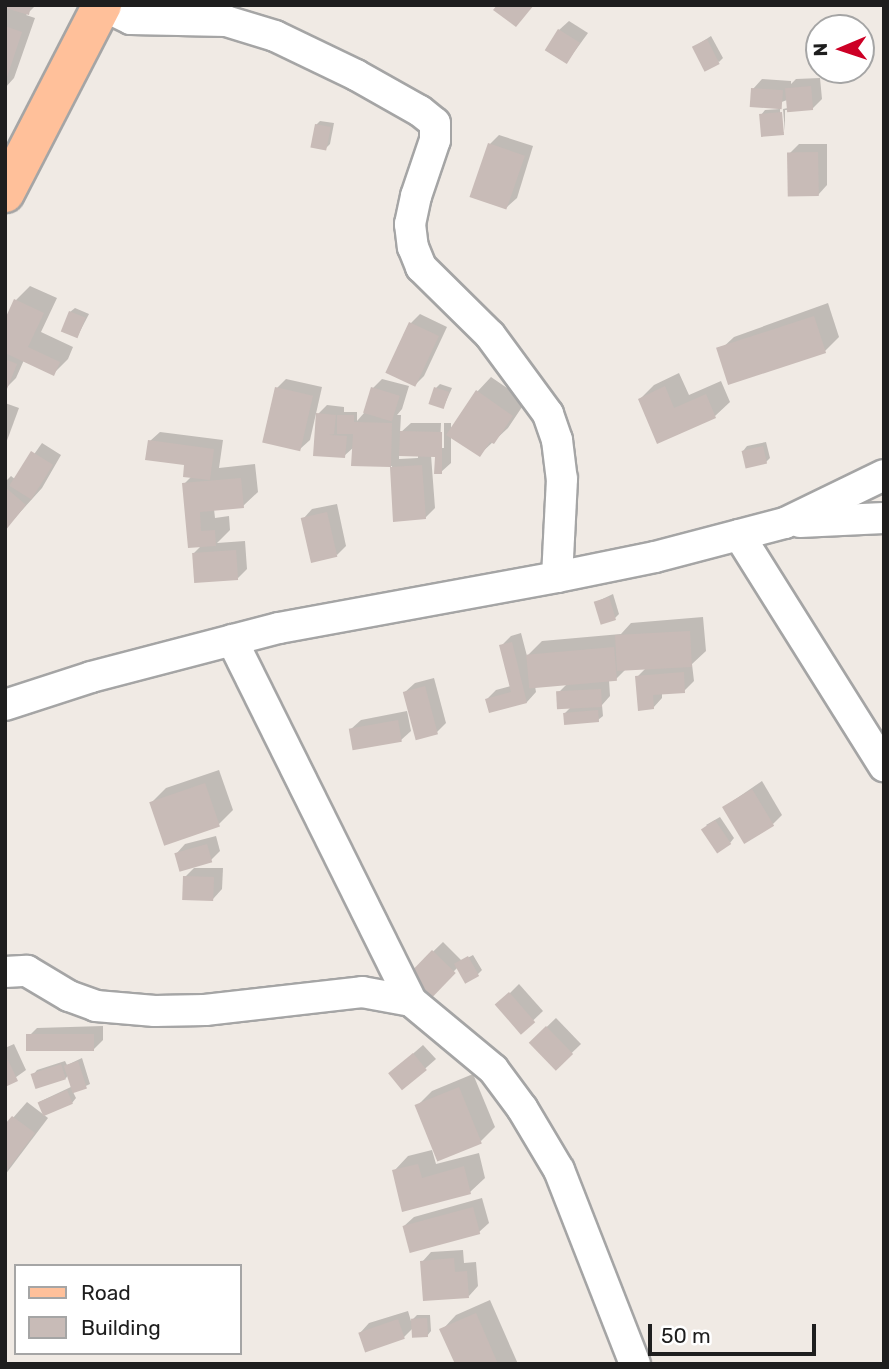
<!DOCTYPE html>
<html>
<head>
<meta charset="utf-8">
<style>
	body { margin:0 }
	#map { position:relative; width:889px; height:1369px; overflow:hidden; background:#f0eae4; font-family:Rubik,sans-serif }
	div>[style] { position:absolute }
	.shadow>* { inset:0; background:#0003; transform-origin:0 0 }
	.building>* { inset:0; background:#c8bbb7; transform-origin:0 0 }
	.roads { filter:drop-shadow(2px 0 #a5a5a5) drop-shadow(-2px 0 #a5a5a5) drop-shadow(0 2px #a5a5a5) drop-shadow(0 -2px #a5a5a5) }
	.minor>* { height:30px; margin:-15px; padding:0 15px; transform-origin:15px; border-radius:15px; background:#fff }
	.major>* { height:38px; margin:-19px; padding:0 19px; transform-origin:19px; border-radius:19px; background:#ffc09a }
	span { translate:-50% -50%; white-space:nowrap; text-align:center; line-height:1.15; -webkit-text-stroke:5px #fff; paint-order:stroke }
	.frame { position:absolute; inset:0; border:7px solid #1e1e1e; pointer-events:none }
	.legend { position:absolute; left:14px; top:1264px; width:228px; height:91px; box-sizing:border-box; background:#fff; border:2px solid #a5a5a5; margin:0; padding:9px 12px; list-style:none; font-size:21px; color:#1e1e1e }
	.legend li { display:flex; align-items:center; gap:14px; height:35px }
	.legend b { width:35px; border:2px solid #a5a5a5 }
	.north { position:absolute; left:805px; top:14px; width:70px; height:70px; box-sizing:border-box; background:#fff; border:2px solid #a5a5a5; border-radius:50%; rotate:268deg; font-size:19px; font-weight:700; line-height:28px; text-align:center; color:#1e1e1e }
	.north::after { content:''; display:block; margin:auto; width:24px; height:32px; background:#cd0026; clip-path:polygon(50% 0,100% 100%,50% 72%,0 100%) }
	.scale { position:absolute; left:648px; top:1324px; width:168px; height:32px; box-sizing:border-box; border:4px solid #1e1e1e; border-top:0; padding-left:9px; font-size:21px; line-height:24px; white-space:nowrap; color:#1e1e1e; -webkit-text-stroke:5px #fff; paint-order:stroke }
</style>
</head>
<body>
<div id="map">
	<div class="shadow">
		<i style="clip-path:polygon(5px 5px,36px 5px,26px 15px,35px 18px,14px 78px,5px 88px)"></i>
		<i style="clip-path:polygon(569px 21px,588px 33px,567px 62px,559px 30px)"></i>
		<i style="clip-path:polygon(711px 36px,723px 58px,719px 62px,694px 47px)"></i>
		<i style="clip-path:polygon(820px 78px,822px 99px,812px 109px,785px 110px,785px 131px,783px 109px,788px 108px,787px 100px,779px 103px,753px 89px,762px 79px,791px 81px,791px 84px,796px 79px)"></i>
		<i style="clip-path:polygon(780px 109px,781px 132px,784px 132px,783px 133px,761px 115px,765px 110px)"></i>
		<i style="clip-path:polygon(320px 121px,334px 123px,330px 144px,325px 149px,316px 125px)"></i>
		<i style="clip-path:polygon(499px 135px,533px 146px,517px 198px,507px 207px,490px 144px)"></i>
		<i style="clip-path:polygon(799px 144px,827px 144px,827px 185px,818px 195px,789px 154px)"></i>
		<i style="clip-path:polygon(30px 286px,57px 298px,41px 332px,73px 347px,68px 359px,53px 374px,24px 360px,16px 378px,7px 387px,5px 323px,16px 300px)"></i>
		<i style="clip-path:polygon(828px 303px,839px 337px,825px 351px,719px 351px,734px 337px)"></i>
		<i style="clip-path:polygon(75px 308px,89px 314px,77px 337px,70px 312px)"></i>
		<i style="clip-path:polygon(420px 314px,447px 327px,424px 376px,415px 385px,411px 323px)"></i>
		<i style="clip-path:polygon(679px 373px,689px 395px,721px 381px,730px 402px,715px 416px,658px 441px,640px 399px,654px 385px)"></i>
		<i style="clip-path:polygon(evenodd,491px 377px,526px 401px,508px 428px,479px 455px,451px 436px,451px 463px,441px 472px,436px 455px,431px 455px,435px 508px,425px 518px,395px 520px,392px 466px,353px 465px,354px 447px,344px 456px,315px 454px,318px 414px,327px 405px,344px 407px,344px 412px,357px 412px,357px 421px,364px 413px,373px 388px,382px 379px,409px 386px,402px 409px,397px 415px,401px 415px,400px 433px,411px 423px,451px 423px,451px 431px,477px 392px,491px 377px,441px 423px,444px 423px,444px 448px,440px 448px,441px 423px,491px 377px,399px 455px,418px 455px,418px 458px,399px 459px,399px 455px)"></i>
		<i style="clip-path:polygon(286px 379px,322px 387px,310px 440px,300px 449px,277px 388px)"></i>
		<i style="clip-path:polygon(440px 384px,452px 388px,444px 406px,436px 388px)"></i>
		<i style="clip-path:polygon(5px 403px,19px 408px,5px 446px)"></i>
		<i style="clip-path:polygon(160px 432px,223px 440px,219px 468px,255px 464px,258px 492px,243px 506px,214px 509px,215px 518px,229px 516px,230px 530px,217px 543px,245px 541px,247px 569px,238px 578px,194px 553px,202px 545px,184px 484px,192px 476px,186px 464px,150px 441px)"></i>
		<i style="clip-path:polygon(766px 442px,770px 458px,766px 462px,743px 451px,747px 446px)"></i>
		<i style="clip-path:polygon(42px 443px,61px 455px,42px 488px,5px 529px,5px 482px,11px 476px,16px 480px)"></i>
		<i style="clip-path:polygon(337px 504px,346px 546px,337px 555px,303px 519px,312px 509px)"></i>
		<i style="clip-path:polygon(613px 594px,619px 614px,615px 618px,596px 602px)"></i>
		<i style="clip-path:polygon(703px 617px,706px 651px,692px 664px,694px 681px,684px 691px,662px 693px,662px 698px,653px 708px,637px 677px,646px 668px,625px 670px,616px 679px,609px 680px,610px 696px,602px 705px,603px 716px,598px 720px,564px 714px,571px 707px,558px 693px,568px 683px,535px 686px,536px 692px,527px 702px,487px 699px,496px 690px,511px 686px,501px 646px,511px 636px,521px 633px,527px 656px,542px 641px,621px 634px,631px 623px)"></i>
		<i style="clip-path:polygon(434px 678px,446px 723px,437px 732px,405px 692px,415px 683px)"></i>
		<i style="clip-path:polygon(407px 711px,411px 731px,401px 740px,351px 729px,361px 720px)"></i>
		<i style="clip-path:polygon(219px 770px,233px 810px,219px 824px,151px 803px,166px 788px)"></i>
		<i style="clip-path:polygon(762px 781px,782px 815px,773px 824px,724px 807px)"></i>
		<i style="clip-path:polygon(720px 817px,734px 838px,730px 843px,706px 825px)"></i>
		<i style="clip-path:polygon(216px 836px,220px 851px,211px 860px,176px 854px,185px 844px)"></i>
		<i style="clip-path:polygon(194px 868px,223px 868px,222px 889px,213px 899px,185px 877px)"></i>
		<i style="clip-path:polygon(443px 942px,462px 961px,473px 955px,482px 970px,477px 975px,458px 967px,426px 1000px,405px 979px)"></i>
		<i style="clip-path:polygon(519px 984px,543px 1011px,521px 1032px,507px 996px)"></i>
		<i style="left:556px;top:1018px;width:36px;height:35px;rotate:46deg"></i>
		<i style="clip-path:polygon(103px 1026px,103px 1040px,94px 1049px,28px 1037px,37px 1028px)"></i>
		<i style="clip-path:polygon(14px 1044px,26px 1070px,5px 1085px,5px 1048px)"></i>
		<i style="clip-path:polygon(423px 1045px,436px 1059px,403px 1088px,400px 1065px)"></i>
		<i style="clip-path:polygon(82px 1058px,90px 1084px,73px 1092px,76px 1098px,72px 1103px,39px 1102px,73px 1086px,69px 1074px,66px 1078px,33px 1075px,37px 1070px,65px 1061px,67px 1065px)"></i>
		<i style="clip-path:polygon(473px 1074px,495px 1127px,481px 1141px,417px 1106px,432px 1091px)"></i>
		<i style="clip-path:polygon(27px 1102px,48px 1118px,5px 1175px,5px 1127px)"></i>
		<i style="clip-path:polygon(432px 1150px,436px 1164px,479px 1153px,485px 1178px,470px 1192px,394px 1171px,408px 1156px)"></i>
		<i style="clip-path:polygon(482px 1198px,489px 1223px,479px 1232px,404px 1226px,414px 1217px)"></i>
		<i style="clip-path:polygon(463px 1250px,464px 1263px,476px 1262px,478px 1286px,469px 1296px,422px 1262px,431px 1252px)"></i>
		<i style="clip-path:polygon(490px 1300px,518px 1364px,457px 1364px,442px 1330px,456px 1315px)"></i>
		<i style="clip-path:polygon(408px 1311px,411px 1321px,417px 1315px,430px 1315px,431px 1331px,427px 1336px,413px 1328px,404px 1337px,360px 1333px,369px 1323px)"></i>
	</div>
	<div class="building">
		<i style="clip-path:polygon(5px 5px,31px 5px,29px 15px,5px 8px)"></i>
		<i style="clip-path:polygon(497px 5px,534px 5px,516px 27px,493px 10px)"></i>
		<i style="clip-path:polygon(5px 26px,22px 32px,6px 80px,5px 80px)"></i>
		<i style="left:558px;top:29px;width:26px;height:25px;rotate:32deg"></i>
		<i style="left:812px;top:38px;width:7px;height:20px"></i>
		<i style="left:707px;top:39px;width:28px;height:17px;rotate:63deg"></i>
		<i style="left:811px;top:86px;width:24px;height:26px;rotate:85deg"></i>
		<i style="left:751px;top:88px;width:32px;height:19px;rotate:4deg"></i>
		<i style="left:782px;top:112px;width:23px;height:23px;rotate:85deg"></i>
		<i style="left:315px;top:124px;width:16px;height:24px;rotate:11deg"></i>
		<i style="left:488px;top:143px;width:39px;height:57px;rotate:19deg"></i>
		<i style="left:818px;top:152px;width:44px;height:31px;rotate:89deg"></i>
		<i style="clip-path:polygon(14px 299px,44px 313px,28px 347px,60px 362px,54px 376px,5px 353px,5px 319px)"></i>
		<i style="left:69px;top:311px;width:18px;height:22px;rotate:22deg"></i>
		<i style="left:814px;top:316px;width:39px;height:103px;rotate:72deg"></i>
		<i style="left:409px;top:322px;width:33px;height:56px;rotate:25deg"></i>
		<i style="clip-path:polygon(5px 359px,17px 364px,7px 389px,5px 388px)"></i>
		<i style="clip-path:polygon(665px 386px,674px 408px,706px 394px,716px 418px,657px 444px,638px 399px)"></i>
		<i style="left:275px;top:387px;width:39px;height:57px;rotate:13deg"></i>
		<i style="left:371px;top:387px;width:30px;height:27px;rotate:17deg"></i>
		<i style="left:434px;top:387px;width:16px;height:18px;rotate:18deg"></i>
		<i style="clip-path:polygon(476px 390px,513px 416px,494px 444px,490px 442px,480px 457px,446px 435px)"></i>
		<i style="clip-path:polygon(316px 413px,336px 415px,334px 434px,329px 435px,347px 436px,345px 458px,313px 456px)"></i>
		<i style="clip-path:polygon(337px 415px,354px 415px,354px 422px,392px 423px,391px 467px,422px 465px,426px 519px,393px 522px,390px 467px,351px 466px,353px 434px,337px 434px)"></i>
		<i style="clip-path:polygon(400px 431px,442px 432px,442px 474px,434px 474px,435px 457px,399px 456px)"></i>
		<i style="clip-path:polygon(148px 440px,214px 449px,210px 480px,183px 477px,184px 465px,145px 460px)"></i>
		<i style="left:763px;top:446px;width:18px;height:22px;rotate:77deg"></i>
		<i style="left:31px;top:451px;width:26px;height:41px;rotate:32deg"></i>
		<i style="clip-path:polygon(241px 478px,244px 508px,200px 512px,201px 531px,215px 530px,216px 546px,188px 548px,182px 483px)"></i>
		<i style="clip-path:polygon(5px 487px,26px 505px,5px 531px)"></i>
		<i style="left:327px;top:512px;width:46px;height:27px;rotate:77deg"></i>
		<i style="left:236px;top:550px;width:30px;height:44px;rotate:86deg"></i>
		<i style="left:609px;top:597px;width:24px;height:16px;rotate:73deg"></i>
		<i style="left:690px;top:631px;width:36px;height:75px;rotate:87deg"></i>
		<i style="clip-path:polygon(512px 642px,527px 703px,489px 713px,485px 699px,511px 692px,499px 645px)"></i>
		<i style="left:614px;top:647px;width:34px;height:88px;rotate:85deg"></i>
		<i style="clip-path:polygon(684px 672px,685px 693px,653px 695px,654px 709px,638px 711px,635px 676px)"></i>
		<i style="left:425px;top:686px;width:50px;height:23px;rotate:75deg"></i>
		<i style="left:601px;top:689px;width:18px;height:45px;rotate:87deg"></i>
		<i style="left:598px;top:710px;width:12px;height:35px;rotate:85deg"></i>
		<i style="left:398px;top:720px;width:22px;height:50px;rotate:80deg"></i>
		<i style="left:205px;top:783px;width:46px;height:59px;rotate:71deg"></i>
		<i style="left:752px;top:789px;width:43px;height:35px;rotate:59deg"></i>
		<i style="left:715px;top:820px;width:29px;height:17px;rotate:56deg"></i>
		<i style="left:207px;top:844px;width:19px;height:34px;rotate:74deg"></i>
		<i style="left:183px;top:876px;width:31px;height:24px;rotate:2deg"></i>
		<i style="left:432px;top:950px;width:33px;height:41px;rotate:44deg"></i>
		<i style="left:468px;top:956px;width:23px;height:16px;rotate:61deg"></i>
		<i style="left:509px;top:992px;width:40px;height:19px;rotate:49deg"></i>
		<i style="left:546px;top:1026px;width:39px;height:24px;rotate:46deg"></i>
		<i style="left:94px;top:1034px;width:17px;height:68px;rotate:90deg"></i>
		<i style="left:413px;top:1053px;width:22px;height:32px;rotate:51deg"></i>
		<i style="clip-path:polygon(5px 1054px,18px 1081px,5px 1087px)"></i>
		<i style="left:78px;top:1061px;width:29px;height:15px;rotate:72deg"></i>
		<i style="left:61px;top:1064px;width:16px;height:32px;rotate:72deg"></i>
		<i style="left:459px;top:1087px;width:61px;height:48px;rotate:68deg"></i>
		<i style="left:67px;top:1090px;width:15px;height:32px;rotate:67deg"></i>
		<i style="clip-path:polygon(12px 1116px,35px 1133px,5px 1173px,5px 1124px)"></i>
		<i style="clip-path:polygon(418px 1164px,422px 1178px,464px 1166px,471px 1194px,402px 1212px,392px 1170px)"></i>
		<i style="left:473px;top:1207px;width:28px;height:73px;rotate:75deg"></i>
		<i style="clip-path:polygon(454px 1258px,455px 1272px,467px 1271px,469px 1298px,423px 1301px,420px 1261px)"></i>
		<i style="clip-path:polygon(476px 1313px,498px 1364px,455px 1364px,439px 1329px)"></i>
		<i style="left:427px;top:1318px;width:19px;height:16px;rotate:87deg"></i>
		<i style="left:398px;top:1319px;width:21px;height:42px;rotate:71deg"></i>
	</div>
	<div class="roads">
		<div class="minor">
			<i style="left:102px;top:5px;width:32px;rotate:26deg"></i>
			<i style="left:131px;top:19px;width:95px;rotate:1.2deg"></i>
			<i style="left:226px;top:21px;width:51px;rotate:17deg"></i>
			<i style="left:275px;top:36px;width:90px;rotate:25.7deg"></i>
			<i style="left:356px;top:75px;width:73px;rotate:29.4deg"></i>
			<i style="left:420px;top:111px;width:19px;rotate:39deg"></i>
			<i style="left:435px;top:123px;width:17px;rotate:90deg"></i>
			<i style="left:435px;top:140px;width:59px;rotate:108.7deg"></i>
			<i style="left:416px;top:196px;width:29px;rotate:102deg"></i>
			<i style="left:410px;top:224px;width:23px;rotate:83deg"></i>
			<i style="left:413px;top:247px;width:22px;rotate:68deg"></i>
			<i style="left:421px;top:267px;width:97px;rotate:44.6deg"></i>
			<i style="left:490px;top:335px;width:98px;rotate:53.7deg"></i>
			<i style="left:548px;top:414px;width:28px;rotate:71deg"></i>
			<i style="left:557px;top:440px;width:39px;rotate:83deg"></i>
			<i style="left:562px;top:479px;width:98px;rotate:92.9deg"></i>
			<i style="left:800px;top:522px;width:84px;rotate:-2.7deg"></i>
			<i style="left:739px;top:535px;width:273px;rotate:57.9deg"></i>
			<i style="left:232px;top:640px;width:403px;rotate:63.6deg"></i>
			<i style="left:5px;top:705px;width:90px;rotate:-18deg"></i>
			<i style="left:91px;top:677px;width:194px;rotate:-14.6deg"></i>
			<i style="left:279px;top:628px;width:283px;rotate:-10.4deg"></i>
			<i style="left:557px;top:577px;width:100px;rotate:-11.5deg"></i>
			<i style="left:655px;top:557px;width:134px;rotate:-14.7deg"></i>
			<i style="left:785px;top:523px;width:110px;rotate:-25.9deg"></i>
			<i style="left:5px;top:972px;width:22px;rotate:-3deg"></i>
			<i style="left:27px;top:971px;width:49px;rotate:30.8deg"></i>
			<i style="left:69px;top:996px;width:29px;rotate:20deg"></i>
			<i style="left:96px;top:1006px;width:59px;rotate:4.8deg"></i>
			<i style="left:155px;top:1011px;width:50px;rotate:-1.1deg"></i>
			<i style="left:205px;top:1010px;width:158px;rotate:-6.5deg"></i>
			<i style="left:362px;top:992px;width:50px;rotate:10.4deg"></i>
			<i style="left:411px;top:1001px;width:107px;rotate:39.7deg"></i>
			<i style="left:493px;top:1069px;width:49px;rotate:53.4deg"></i>
			<i style="left:522px;top:1108px;width:72px;rotate:59.2deg"></i>
			<i style="left:559px;top:1170px;width:208px;rotate:68.6deg"></i>
		</div>
		<div class="major">
			<i style="left:5px;top:193px;width:212px;rotate:-62.7deg"></i>
		</div>
	</div>
	<div class="frame"></div>
	<ul class="legend">
	<li><b style="height:9px;background:#ffc09a"></b>Road</li>
	<li><b style="height:19px;background:#c8bbb7"></b>Building</li>
	</ul>
	<div class="north">N</div>
	<div class="scale">50 m</div>
</div>
</body>
</html>
